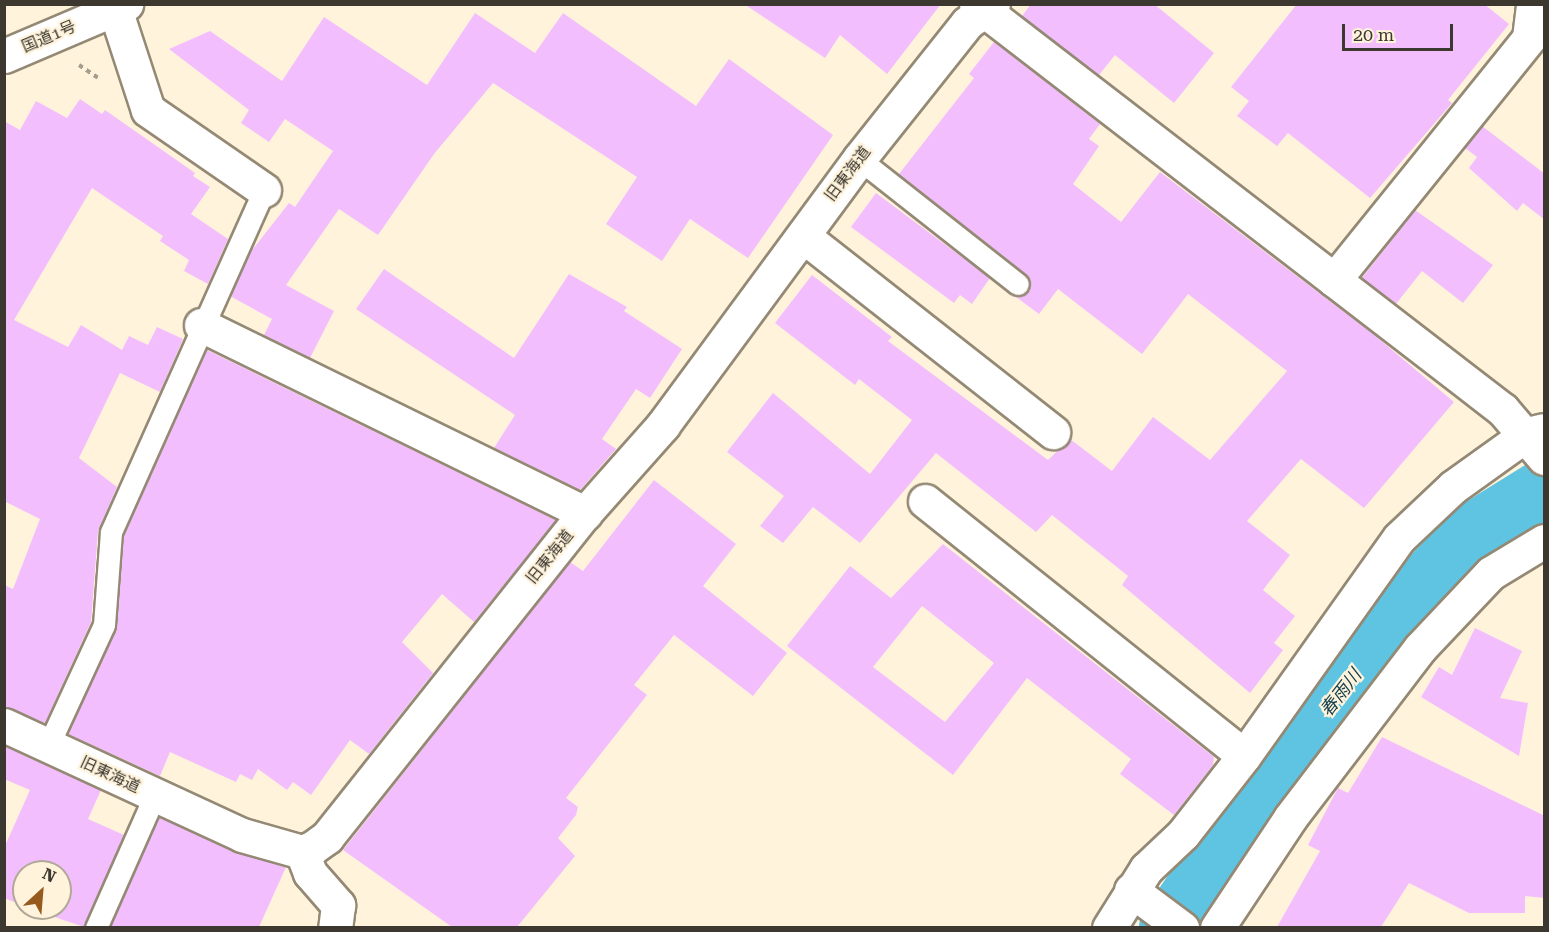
<!DOCTYPE html>
<html>
<head>
<meta charset="utf-8">
<style>
	body { margin:0 }
	#map { position:relative; width:1549px; height:932px; overflow:hidden; background:#fff3dc; font-family:"Roboto Serif","Noto Sans JP",serif }
	div>[style] { position:absolute }
	.river>* { height:66px; margin:-33px; padding:0 33px; transform-origin:33px; border-radius:33px; background:#5ec4e1 }
	.building>* { inset:0; background:#f3befe }
	.path>* { height:4px; margin-top:-2px; transform-origin:0; background:repeating-linear-gradient(90deg,#a69e8d 0 4.5px,transparent 0 9px) }
	.roads { filter:drop-shadow(2px 0 #948974) drop-shadow(-2px 0 #948974) drop-shadow(0 2px #948974) drop-shadow(0 -2px #948974) }
	.service>* { height:21px; margin:-10.5px; padding:0 10.5px; transform-origin:10.5px; border-radius:10.5px; background:#fff }
	.minor>* { height:33px; margin:-16.5px; padding:0 16.5px; transform-origin:16.5px; border-radius:16.5px; background:#fff }
	.trunk>* { height:33px; margin:-16.5px; padding:0 16.5px; transform-origin:16.5px; border-radius:16.5px; background:#fff }
	span { translate:-50% -50%; white-space:nowrap; text-align:center; line-height:1.15; -webkit-text-stroke:4.5px #fff3dc; paint-order:stroke }
	.street-label { font-size:16px; color:#3d382f }
	.water-label { font-size:18px; color:#113f4c; font-style:italic }
	.frame { position:absolute; inset:0; border:6px solid #3d382f; pointer-events:none }
	.north { position:absolute; left:12px; top:860px; width:60px; height:60px; box-sizing:border-box; background:#fff3dc; border:2px solid #b1a897; border-radius:50%; rotate:26deg; font-size:16px; font-weight:700; line-height:24px; text-align:center; color:#3d382f }
	.north::after { content:''; display:block; margin:auto; width:21px; height:27px; background:#965a1c; clip-path:polygon(50% 0,100% 100%,50% 72%,0 100%) }
	.scale { position:absolute; left:1342px; top:24px; width:111px; height:27px; box-sizing:border-box; border:3px solid #3d382f; border-top:0; padding-left:8px; font-size:18px; line-height:21px; white-space:nowrap; color:#3d382f; -webkit-text-stroke:4px #fff3dc; paint-order:stroke }
</style>
</head>
<body>
<div id="map">
	<div class="river">
		<i style="left:1172px;top:928px;width:210px;rotate:-55.5deg"></i>
		<i style="left:1291px;top:755px;width:207px;rotate:-51.5deg"></i>
		<i style="left:1420px;top:593px;width:83px;rotate:-46deg"></i>
		<i style="left:1478px;top:533px;width:78px;rotate:-31.8deg"></i>
	</div>
	<div class="building">
		<i style="clip-path:polygon(744px 4px,941px 4px,887px 74px,840px 35px,825px 58px)"></i>
		<i style="clip-path:polygon(1031px 4px,1154px 4px,1214px 53px,1174px 103px,1115px 55px,1099px 75px,1022px 16px)"></i>
		<i style="clip-path:polygon(1297px 4px,1484px 4px,1509px 24px,1448px 100px,1452px 103px,1370px 198px,1288px 133px,1277px 146px,1237px 116px,1249px 101px,1231px 87px)"></i>
		<i style="clip-path:polygon(475px 13px,535px 53px,563px 13px,696px 106px,729px 59px,833px 135px,748px 258px,690px 219px,662px 261px,606px 224px,637px 177px,493px 83px,434px 154px,378px 235px,339px 209px,286px 285px,334px 311px,310px 358px,264px 335px,272px 319px,230px 296px,249px 254px,289px 203px,295px 207px,333px 151px,285px 119px,269px 142px,241px 123px,249px 110px,169px 49px,210px 31px,282px 81px,324px 17px,427px 85px)"></i>
		<i style="clip-path:polygon(994px 42px,1100px 124px,1089px 139px,1099px 146px,1073px 184px,1121px 222px,1160px 172px,1373px 334px,1454px 402px,1364px 508px,1301px 459px,1247px 521px,1290px 555px,1263px 590px,1295px 616px,1274px 643px,1283px 650px,1250px 693px,1122px 585px,1128px 576px,1052px 515px,1036px 532px,936px 453px,860px 543px,813px 507px,783px 543px,760px 526px,784px 496px,727px 452px,773px 393px,870px 474px,912px 420px,859px 379px,855px 385px,775px 323px,812px 275px,892px 337px,888px 341px,1048px 460px,1070px 439px,1112px 471px,1153px 417px,1210px 460px,1287px 371px,1188px 294px,1142px 354px,1058px 289px,1039px 314px,1016px 297px,1030px 286px,1026px 274px,899px 174px,974px 78px,969px 74px)"></i>
		<i style="clip-path:polygon(80px 99px,102px 114px,105px 110px,195px 173px,193px 176px,210px 187px,191px 214px,228px 239px,208px 284px,184px 271px,189px 260px,160px 241px,163px 236px,92px 188px,14px 320px,68px 347px,81px 325px,122px 350px,129px 336px,148px 345px,157px 327px,183px 339px,160px 392px,120px 373px,79px 458px,117px 487px,98px 531px,91px 622px,45px 723px,4px 707px,4px 585px,13px 589px,40px 519px,4px 501px,4px 121px,20px 130px,36px 101px,67px 118px)"></i>
		<i style="clip-path:polygon(1482px 126px,1545px 174px,1545px 220px,1523px 203px,1517px 211px,1469px 168px,1477px 157px,1465px 148px)"></i>
		<i style="clip-path:polygon(876px 193px,990px 278px,972px 304px,960px 295px,954px 303px,851px 227px)"></i>
		<i style="clip-path:polygon(1415px 210px,1493px 265px,1463px 303px,1422px 271px,1396px 304px,1362px 278px)"></i>
		<i style="clip-path:polygon(384px 269px,514px 358px,569px 274px,627px 307px,624px 311px,682px 349px,650px 398px,636px 389px,602px 439px,616px 449px,580px 490px,494px 448px,515px 415px,356px 309px)"></i>
		<i style="clip-path:polygon(207px 350px,556px 520px,474px 622px,442px 594px,402px 642px,433px 673px,369px 754px,350px 740px,311px 795px,293px 782px,287px 790px,258px 769px,252px 780px,240px 774px,236px 782px,170px 752px,160px 776px,68px 734px,116px 630px,124px 535px)"></i>
		<i style="clip-path:polygon(654px 480px,736px 544px,703px 586px,787px 653px,753px 696px,674px 635px,634px 685px,647px 695px,566px 798px,578px 807px,576px 815px,558px 838px,575px 856px,517px 927px,452px 927px,343px 850px,570px 562px,583px 571px)"></i>
		<i style="clip-path:polygon(evenodd,943px 544px,1214px 757px,1213px 765px,1174px 815px,1120px 774px,1131px 759px,1027px 678px,953px 775px,787px 646px,850px 566px,891px 598px,943px 544px,922px 606px,994px 663px,945px 722px,873px 667px,922px 606px)"></i>
		<i style="clip-path:polygon(1475px 628px,1522px 651px,1500px 698px,1528px 703px,1519px 756px,1421px 697px,1439px 667px,1452px 675px)"></i>
		<i style="clip-path:polygon(1382px 737px,1545px 816px,1545px 898px,1525px 896px,1525px 913px,1469px 913px,1409px 883px,1381px 927px,1277px 927px,1320px 851px,1308px 845px,1338px 788px,1348px 793px)"></i>
		<i style="clip-path:polygon(4px 746px,101px 790px,88px 819px,124px 835px,84px 927px,28px 908px,60px 908px,60px 872px,24px 872px,24px 906px,4px 898px,4px 848px,30px 790px,4px 779px)"></i>
		<i style="clip-path:polygon(159px 817px,234px 852px,286px 867px,259px 927px,110px 927px)"></i>
	</div>
	<div class="path">
		<i style="left:79px;top:65px;width:25px;rotate:34deg"></i>
	</div>
	<div class="roads">
		<div class="service">
			<i style="left:859px;top:159px;width:202px;rotate:38.2deg"></i>
			<i style="left:48px;top:746px;width:133px;rotate:-65.2deg"></i>
			<i style="left:104px;top:625px;width:93px;rotate:-85.7deg"></i>
			<i style="left:111px;top:532px;width:375px;rotate:-65.9deg"></i>
			<i style="left:96px;top:928px;width:145px;rotate:-66.1deg"></i>
		</div>
		<div class="minor">
			<i style="left:976px;top:4px;width:665px;rotate:37.61deg"></i>
			<i style="left:1503px;top:410px;width:63px;rotate:49.5deg"></i>
			<i style="left:115px;top:9px;width:106px;rotate:71.9deg"></i>
			<i style="left:148px;top:110px;width:141px;rotate:34.6deg"></i>
			<i style="left:803px;top:236px;width:318px;rotate:38.1deg"></i>
			<i style="left:1334px;top:280px;width:311px;rotate:-51.1deg"></i>
			<i style="left:1529px;top:38px;width:34px;rotate:-83deg"></i>
			<i style="left:201px;top:325px;width:428px;rotate:26.1deg"></i>
			<i style="left:925px;top:501px;width:408px;rotate:38.6deg"></i>
			<i style="left:4px;top:725px;width:262px;rotate:24.8deg"></i>
			<i style="left:242px;top:835px;width:62px;rotate:15.8deg"></i>
			<i style="left:302px;top:852px;width:11px;rotate:-22deg"></i>
			<i style="left:312px;top:848px;width:19px;rotate:-36deg"></i>
			<i style="left:327px;top:837px;width:414px;rotate:-51.5deg"></i>
			<i style="left:585px;top:513px;width:118px;rotate:-48.4deg"></i>
			<i style="left:663px;top:425px;width:330px;rotate:-53.6deg"></i>
			<i style="left:859px;top:159px;width:174px;rotate:-51.5deg"></i>
			<i style="left:967px;top:23px;width:32px;rotate:-36deg"></i>
			<i style="left:302px;top:852px;width:22px;rotate:69deg"></i>
			<i style="left:310px;top:873px;width:43px;rotate:48.8deg"></i>
			<i style="left:338px;top:905px;width:23px;rotate:97deg"></i>
			<i style="left:1131px;top:890px;width:64px;rotate:36.7deg"></i>
			<i style="left:1109px;top:928px;width:70px;rotate:-57.9deg"></i>
			<i style="left:1146px;top:869px;width:51px;rotate:-43.4deg"></i>
			<i style="left:1183px;top:834px;width:99px;rotate:-52deg"></i>
			<i style="left:1244px;top:756px;width:267px;rotate:-54.6deg"></i>
			<i style="left:1399px;top:538px;width:74px;rotate:-43.4deg"></i>
			<i style="left:1453px;top:487px;width:91px;rotate:-35.6deg"></i>
			<i style="left:1527px;top:434px;width:17px;rotate:-13deg"></i>
			<i style="left:1217px;top:928px;width:132px;rotate:-56.4deg"></i>
			<i style="left:1290px;top:818px;width:214px;rotate:-52.6deg"></i>
			<i style="left:1420px;top:648px;width:103px;rotate:-46.6deg"></i>
			<i style="left:1491px;top:573px;width:62px;rotate:-31.1deg"></i>
		</div>
		<div class="trunk">
			<i style="left:4px;top:56px;width:133px;rotate:-23.1deg"></i>
		</div>
	</div>
	<div class="street-label">
		<span style="left:49px;top:37px;rotate:-23deg">国道1号</span>
		<span style="left:848px;top:174px;rotate:-53deg">旧東海道</span>
		<span style="left:550px;top:557px;rotate:-51deg">旧東海道</span>
		<span style="left:110px;top:775px;rotate:25deg">旧東海道</span>
	</div>
	<div class="water-label">
		<span style="left:1341px;top:693px;rotate:-52deg">春雨川</span>
	</div>
	<div class="frame"></div>
	<div class="north">N</div>
	<div class="scale">20 m</div>
</div>
</body>
</html>
